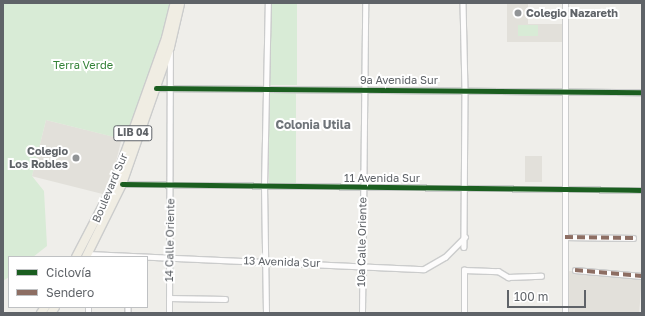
<!DOCTYPE html>
<html>
<head>
<meta charset="utf-8">
<style>
	body { margin:0 }
	#map { position:relative; width:645px; height:316px; overflow:hidden; background:#efeeea; font-family:"Golos Text",sans-serif }
	div>[style] { position:absolute }
	.education>* { inset:0; background:#e2e0da; transform-origin:0 0 }
	.green>* { inset:0; background:#d8ebd6; transform-origin:0 0 }
	.roads { filter:drop-shadow(1px 0 #cbcccc) drop-shadow(-1px 0 #cbcccc) drop-shadow(0 1px #cbcccc) drop-shadow(0 -1px #cbcccc) }
	.street>* { height:4.5px; margin:-2.25px; padding:0 2.25px; transform-origin:2.25px; border-radius:2.25px; background:#fdfcfc }
	.highway>* { height:8px; margin:-4px; padding:0 4px; transform-origin:4px; border-radius:4px; background:#f0ede3 }
	.quiet>* { height:4px; margin-top:-2px; transform-origin:0; background:repeating-linear-gradient(90deg,#8d6e63 0 8px,transparent 0 12px) }
	.cycleway>* { height:5px; margin:-2.5px; padding:0 2.5px; transform-origin:2.5px; border-radius:2.5px; background:#1b5e20 }
	.dots>* { width:11px; height:11px; translate:-50% -50%; box-sizing:border-box; border:2px solid #fff; border-radius:50% }
	span { translate:-50% -50%; white-space:nowrap; text-align:center; line-height:1.15; -webkit-text-stroke:4px #fff; paint-order:stroke }
	.shield-label span { padding:1px 3px; background:#fff; border:1px solid; border-radius:3px; -webkit-text-stroke-width:0 }
	.shield-label { font-size:10px; color:#5f6368; font-weight:700 }
	.poi-label { font-size:11px; color:#5f6368; font-weight:700 }
	.left { translate:0 -50%; text-align:left }
	.right { translate:-100% -50%; text-align:right }
	.park-label { font-size:11px; color:#348238 }
	.street-label { font-size:11px; color:#5f6368 }
	.neighbourhood-label { font-size:12px; color:#70757a; font-weight:700 }
	.frame { position:absolute; inset:0; border:4px solid #5f6368; pointer-events:none }
	.legend { position:absolute; left:8px; top:256px; width:140px; height:52px; box-sizing:border-box; background:#fff; border:1px solid #bfc1c3; margin:0; padding:5px 7px; list-style:none; font-size:12px; color:#5f6368 }
	.legend li { display:flex; align-items:center; gap:8px; height:20px }
	.legend b { width:20px; border:1px solid #bfc1c3 }
	.scale { position:absolute; left:507px; top:290px; width:79px; height:18px; box-sizing:border-box; border:2px solid #5f6368; border-top:0; padding-left:5px; font-size:12px; line-height:14px; white-space:nowrap; color:#5f6368; -webkit-text-stroke:3px #fff; paint-order:stroke }
</style>
</head>
<body>
<div id="map">
	<div class="education">
		<i style="clip-path:polygon(507px 3px,528px 3px,528px 24px,562px 24px,562px 42px,507px 42px)"></i>
		<i style="left:46px;top:120px;width:78px;height:58px;rotate:14deg"></i>
		<i style="left:525px;top:156px;width:17px;height:26px"></i>
		<i style="left:568px;top:271px;width:74px;height:42px;rotate:4deg"></i>
	</div>
	<div class="green">
		<i style="clip-path:polygon(3px 3px,171px 3px,166px 30px,127px 138px,122px 139px,46px 120px,32px 176px,44px 191px,47px 246px,33px 257px,9px 257px,9px 277px,3px 281px)"></i>
		<i style="left:270px;top:3px;width:27px;height:82px"></i>
		<i style="left:518px;top:25px;width:20px;height:11px"></i>
		<i style="left:269px;top:92px;width:27px;height:92px"></i>
	</div>
	<div class="roads">
		<div class="street">
			<i style="left:463px;top:3px;width:87px;rotate:88.7deg"></i>
			<i style="left:465px;top:90px;width:157px;rotate:90.4deg"></i>
			<i style="left:156px;top:88px;width:486px;rotate:0.5deg"></i>
			<i style="left:122px;top:184px;width:520px;rotate:0.66deg"></i>
			<i style="left:565px;top:237px;width:68px;rotate:0.8deg"></i>
			<i style="left:88px;top:254px;width:336px;rotate:2.6deg"></i>
			<i style="left:424px;top:269px;width:24px;rotate:-30deg"></i>
			<i style="left:445px;top:257px;width:28px;rotate:-45deg"></i>
			<i style="left:575px;top:270px;width:67px;rotate:5.1deg"></i>
			<i style="left:169px;top:298px;width:56px;rotate:1deg"></i>
			<i style="left:128px;top:307px;width:6px;rotate:90deg"></i>
			<i style="left:88px;top:313px;width:6px;rotate:-90deg"></i>
			<i style="left:169px;top:313px;width:260px;rotate:-89.8deg"></i>
			<i style="left:266px;top:313px;width:126px;rotate:-90.9deg"></i>
			<i style="left:264px;top:187px;width:184px;rotate:-88.8deg"></i>
			<i style="left:362px;top:313px;width:310px;rotate:-89.4deg"></i>
			<i style="left:464px;top:313px;width:43px;rotate:-90deg"></i>
			<i style="left:464px;top:270px;width:34px;rotate:2deg"></i>
			<i style="left:498px;top:271px;width:12px;rotate:31deg"></i>
			<i style="left:508px;top:277px;width:33px;rotate:-2deg"></i>
			<i style="left:565px;top:313px;width:310px;rotate:-90deg"></i>
		</div>
		<div class="highway">
			<i style="left:76px;top:257px;width:82px;rotate:-62.5deg"></i>
			<i style="left:114px;top:184px;width:155px;rotate:-70.4deg"></i>
			<i style="left:166px;top:38px;width:36px;rotate:-76deg"></i>
			<i style="left:86px;top:257px;width:81px;rotate:-63.7deg"></i>
			<i style="left:122px;top:184px;width:145px;rotate:-70.7deg"></i>
			<i style="left:170px;top:47px;width:44px;rotate:-76.9deg"></i>
			<i style="left:41px;top:313px;width:7px;rotate:-56deg"></i>
			<i style="left:51px;top:313px;width:7px;rotate:-56deg"></i>
		</div>
	</div>
	<div class="quiet">
		<i style="left:565px;top:237px;width:68px;rotate:0.8deg"></i>
		<i style="left:575px;top:270px;width:67px;rotate:5.1deg"></i>
	</div>
	<div class="cycleway">
		<i style="left:156px;top:88px;width:486px;rotate:0.5deg"></i>
		<i style="left:122px;top:184px;width:520px;rotate:0.66deg"></i>
	</div>
	<div class="dots">
		<i style="left:518px;top:13px;background:#919496"></i>
		<i style="left:76px;top:158px;background:#919496"></i>
	</div>
	<div class="shield-label">
		<span style="left:133px;top:133px">LIB 04</span>
	</div>
	<div class="poi-label">
		<span class="left" style="left:526px;top:13px">Colegio Nazareth</span>
		<span class="right" style="left:68px;top:158px">Colegio<br>Los Robles</span>
	</div>
	<div class="park-label">
		<span style="left:83px;top:65px">Terra Verde</span>
	</div>
	<div class="street-label">
		<span style="left:399px;top:80px">9a Avenida Sur</span>
		<span style="left:382px;top:178px">11 Avenida Sur</span>
		<span style="left:110px;top:188px;rotate:-67deg">Boulevard Sur</span>
		<span style="left:170px;top:240px;rotate:-89deg">14 Calle Oriente</span>
		<span style="left:362px;top:242px;rotate:-89deg">10a Calle Oriente</span>
		<span style="left:282px;top:262px;rotate:2deg">13 Avenida Sur</span>
	</div>
	<div class="neighbourhood-label">
		<span style="left:313px;top:125px">Colonia Utila</span>
	</div>
	<div class="frame"></div>
	<ul class="legend">
	<li><b style="height:5px;background:#1b5e20"></b>Ciclovía</li>
	<li><b style="height:5px;background:#8d6e63"></b>Sendero</li>
	</ul>
	<div class="scale">100 m</div>
</div>
</body>
</html>
